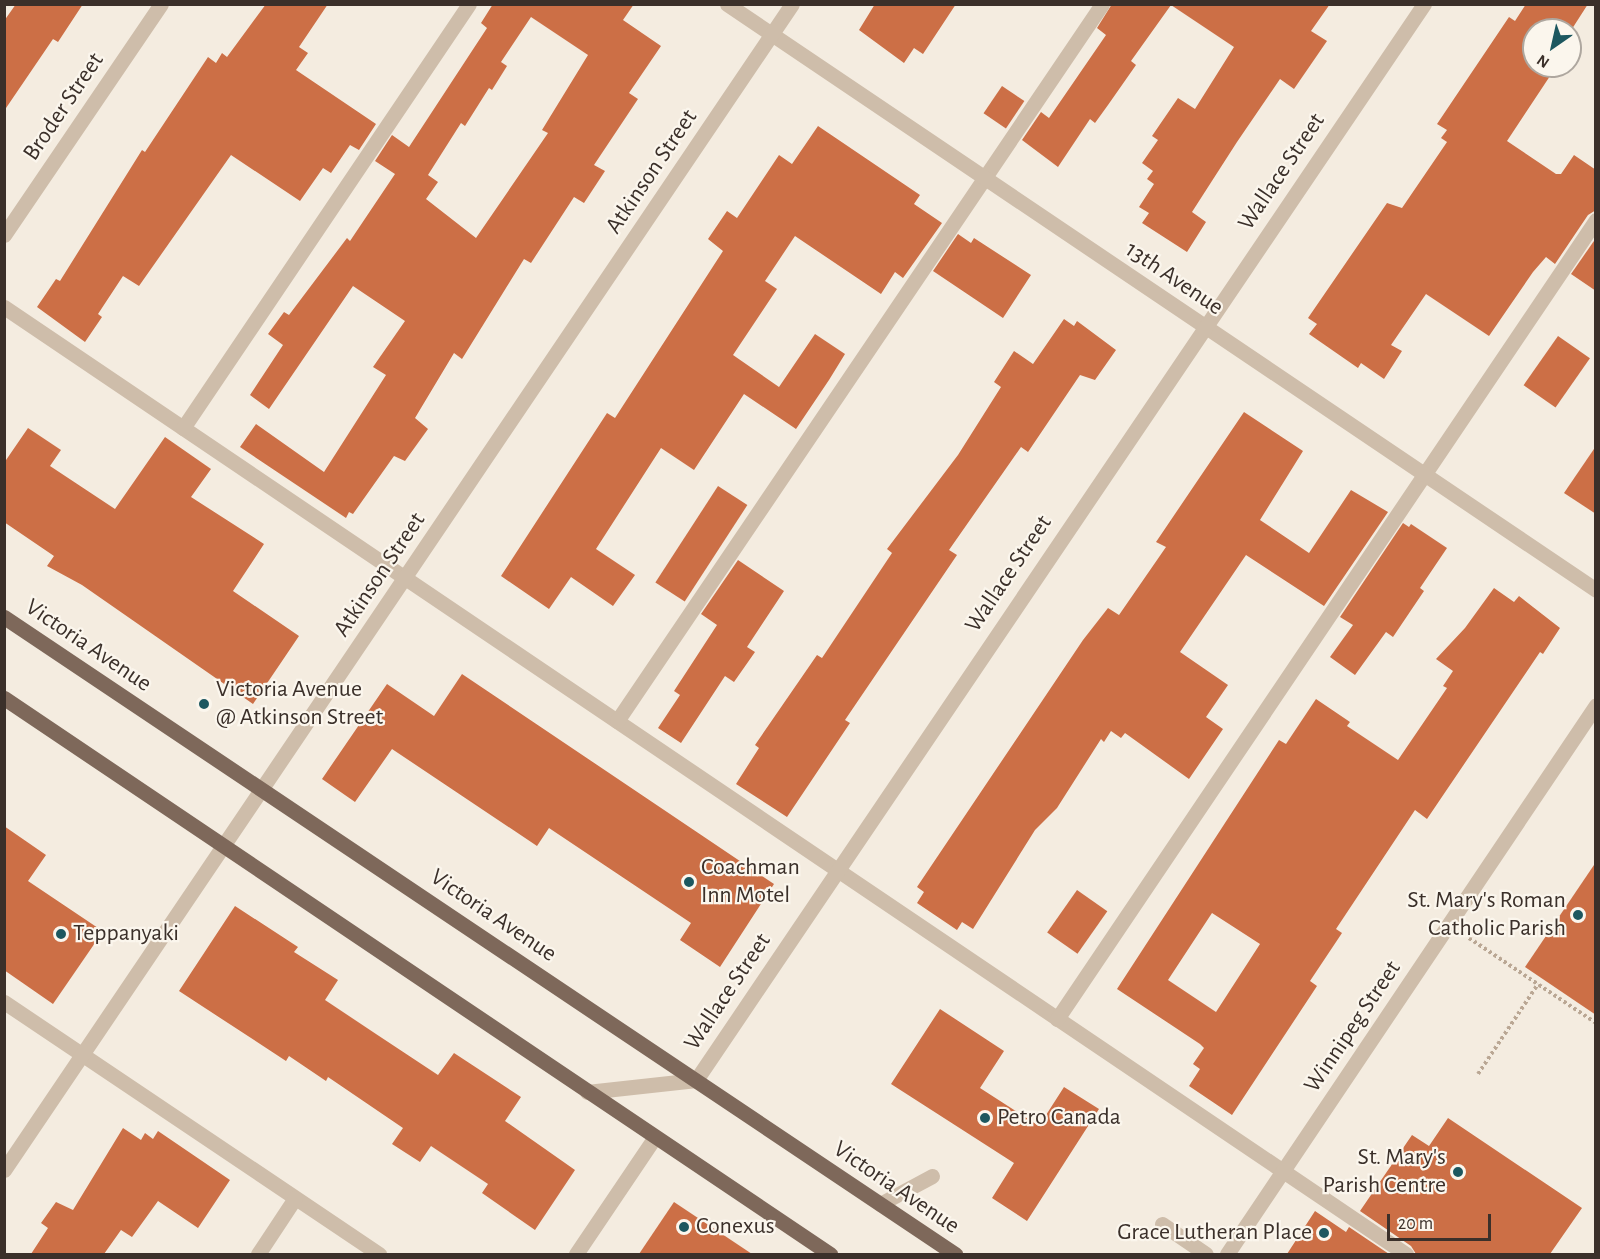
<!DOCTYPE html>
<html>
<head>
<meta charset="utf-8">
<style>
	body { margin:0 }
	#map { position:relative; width:1600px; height:1259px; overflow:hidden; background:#f4ece0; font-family:"Alegreya Sans",sans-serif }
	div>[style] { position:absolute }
	.building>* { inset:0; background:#cc6f46; transform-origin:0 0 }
	.path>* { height:4px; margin-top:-2px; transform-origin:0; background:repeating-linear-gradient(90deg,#baa794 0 3px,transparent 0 6px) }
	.service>* { height:15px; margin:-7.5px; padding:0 7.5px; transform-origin:7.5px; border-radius:7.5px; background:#cebdaa }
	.minor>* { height:15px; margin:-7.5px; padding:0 7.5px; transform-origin:7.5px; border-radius:7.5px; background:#cebdaa }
	.tertiary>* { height:15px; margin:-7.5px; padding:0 7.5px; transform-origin:7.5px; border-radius:7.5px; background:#cebdaa }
	.primary>* { height:15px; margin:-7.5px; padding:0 7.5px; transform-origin:7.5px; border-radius:7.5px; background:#7e685a }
	.dots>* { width:16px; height:16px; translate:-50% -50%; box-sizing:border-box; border:3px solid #fbf6ed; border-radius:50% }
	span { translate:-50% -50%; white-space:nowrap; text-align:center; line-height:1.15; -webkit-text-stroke:4.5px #fbf6ed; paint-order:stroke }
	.street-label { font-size:24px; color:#3b302a }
	.poi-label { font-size:24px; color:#3b302a }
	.left { translate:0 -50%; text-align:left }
	.right { translate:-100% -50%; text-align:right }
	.frame { position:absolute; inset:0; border:6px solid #3b302a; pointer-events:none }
	.north { position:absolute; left:1522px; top:18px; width:60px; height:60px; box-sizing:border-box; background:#fbf6ed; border:2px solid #aea79f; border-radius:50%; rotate:214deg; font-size:16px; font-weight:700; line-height:24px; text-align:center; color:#3b302a }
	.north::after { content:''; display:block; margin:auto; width:21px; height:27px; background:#1d575f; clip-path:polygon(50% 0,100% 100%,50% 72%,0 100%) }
	.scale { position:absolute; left:1387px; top:1214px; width:104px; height:27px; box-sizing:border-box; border:3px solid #3b302a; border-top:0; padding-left:8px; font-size:18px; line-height:21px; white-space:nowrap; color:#3b302a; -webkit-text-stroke:4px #fbf6ed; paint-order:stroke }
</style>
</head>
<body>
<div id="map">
	<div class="building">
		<i style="clip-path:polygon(16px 4px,83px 4px,58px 42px,53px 39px,4px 111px,4px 21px)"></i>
		<i style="clip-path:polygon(266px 4px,328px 4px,299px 47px,308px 53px,296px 70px,376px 124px,359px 150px,350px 145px,331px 173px,323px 168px,300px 201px,231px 155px,139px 286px,123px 276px,98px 314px,102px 317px,85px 342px,37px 307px,56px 279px,60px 281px,142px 150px,145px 152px,208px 57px,216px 63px,222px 53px,227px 57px)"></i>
		<i style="clip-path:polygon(evenodd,493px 4px,634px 4px,623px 20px,661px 46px,629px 93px,638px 99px,594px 165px,605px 171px,584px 203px,574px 197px,531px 263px,524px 259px,462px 359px,454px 353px,415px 418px,428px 429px,405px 461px,394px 456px,353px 514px,349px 512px,346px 518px,240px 447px,256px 424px,324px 472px,386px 375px,373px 367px,405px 321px,353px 286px,269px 409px,250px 395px,283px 345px,268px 334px,284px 312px,289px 315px,347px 238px,350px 241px,395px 174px,375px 161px,392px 135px,409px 147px,487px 28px,481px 23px,493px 4px,531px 17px,588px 55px,542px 130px,548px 133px,476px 238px,426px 199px,438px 182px,428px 175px,461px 123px,465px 126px,489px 88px,492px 90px,507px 66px,501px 62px,531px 17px)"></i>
		<i style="clip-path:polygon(875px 4px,956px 4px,923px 54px,914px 48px,904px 63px,859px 30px)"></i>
		<i style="clip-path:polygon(1112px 4px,1330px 4px,1311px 31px,1327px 41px,1294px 89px,1280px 79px,1237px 142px,1192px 212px,1206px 222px,1187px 252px,1142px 223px,1149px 213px,1139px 207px,1154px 184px,1147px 179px,1153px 171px,1142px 163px,1158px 140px,1152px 136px,1178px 98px,1195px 109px,1234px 47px,1171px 5px,1131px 61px,1136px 65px,1108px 105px,1095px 123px,1090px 119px,1058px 167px,1022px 140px,1041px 112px,1049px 118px,1106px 35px,1097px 28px)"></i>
		<i style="clip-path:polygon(1526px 4px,1588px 4px,1570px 32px,1534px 30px,1534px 66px,1551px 66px,1548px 71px,1552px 73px,1507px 141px,1556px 174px,1561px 174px,1574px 155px,1596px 170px,1596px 210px,1588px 215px,1555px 264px,1546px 257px,1533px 272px,1489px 336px,1426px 294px,1391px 345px,1402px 351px,1384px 379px,1361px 363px,1358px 368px,1309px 334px,1317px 324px,1308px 318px,1387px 203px,1402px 208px,1447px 142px,1441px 138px,1447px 130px,1437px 124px,1509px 17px,1515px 21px)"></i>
		<i style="left:1002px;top:86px;width:27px;height:33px;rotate:34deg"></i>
		<i style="clip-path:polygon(818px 126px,920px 195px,914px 204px,942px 223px,903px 278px,895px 272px,881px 294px,795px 236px,765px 281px,777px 289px,733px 355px,779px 387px,815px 334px,845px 354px,829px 380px,796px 429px,744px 394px,694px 470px,661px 448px,596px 549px,635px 575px,613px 606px,571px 577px,549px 609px,501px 576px,607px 413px,615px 418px,723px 251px,708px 239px,727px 211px,737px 218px,779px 155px,792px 164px)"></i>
		<i style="clip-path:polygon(958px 234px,971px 243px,974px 238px,1031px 275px,1003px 318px,933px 271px)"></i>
		<i style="clip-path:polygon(1596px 238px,1596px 291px,1571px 274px)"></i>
		<i style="clip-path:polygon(1064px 319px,1074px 326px,1077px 321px,1116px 350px,1095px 380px,1080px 375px,1028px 452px,1021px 447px,949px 550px,957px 555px,845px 720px,850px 723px,787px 817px,736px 784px,759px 748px,755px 745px,817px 655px,822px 658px,892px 553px,887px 549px,958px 455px,1001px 387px,994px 382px,1014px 351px,1033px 364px)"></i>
		<i style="left:1558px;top:336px;width:39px;height:60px;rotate:35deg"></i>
		<i style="clip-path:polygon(1244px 412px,1303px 451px,1260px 520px,1309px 553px,1351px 490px,1388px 512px,1324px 606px,1246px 555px,1180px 652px,1228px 685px,1206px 717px,1223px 729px,1189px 779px,1125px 733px,1121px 738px,1111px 731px,1104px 742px,1101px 739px,1057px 808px,1035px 830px,973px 929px,962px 922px,957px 930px,917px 903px,924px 892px,917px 887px,1083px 640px,1108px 608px,1119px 615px,1166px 547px,1156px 542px)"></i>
		<i style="clip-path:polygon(28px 428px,61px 450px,50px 466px,115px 509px,165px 437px,211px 469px,191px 497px,264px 544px,233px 591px,299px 636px,253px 704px,82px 585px,47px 566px,54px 556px,4px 522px,4px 463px)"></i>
		<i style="clip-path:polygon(1596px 446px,1596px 514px,1564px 493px)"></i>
		<i style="left:718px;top:486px;width:35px;height:115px;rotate:33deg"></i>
		<i style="clip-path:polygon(1403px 523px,1409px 527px,1411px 524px,1447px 548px,1420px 588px,1424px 591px,1393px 637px,1386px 632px,1355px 675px,1330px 657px,1353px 625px,1340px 617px)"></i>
		<i style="clip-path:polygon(738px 560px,784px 591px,747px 647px,755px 652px,734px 682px,725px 676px,681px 743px,658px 728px,680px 695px,674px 691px,717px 625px,701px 614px)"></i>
		<i style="clip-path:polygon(evenodd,1494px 588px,1514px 602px,1519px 596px,1560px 628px,1543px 654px,1540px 652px,1427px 819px,1415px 810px,1336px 929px,1342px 933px,1310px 981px,1317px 986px,1232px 1115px,1189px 1086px,1200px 1069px,1193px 1064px,1204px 1048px,1200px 1044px,1117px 989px,1279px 740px,1286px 744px,1316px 699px,1350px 722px,1347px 726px,1398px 760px,1447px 688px,1443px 686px,1453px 671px,1436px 659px,1465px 628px,1494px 588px,1212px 913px,1260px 944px,1216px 1012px,1168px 980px,1212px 913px)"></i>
		<i style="clip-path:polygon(462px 674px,774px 884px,720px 967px,680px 940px,691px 923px,549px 828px,537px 846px,392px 749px,355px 802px,322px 779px,387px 684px,434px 716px)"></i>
		<i style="clip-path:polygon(4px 826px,46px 855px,28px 881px,98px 928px,93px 936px,97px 940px,53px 1004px,4px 970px)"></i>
		<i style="clip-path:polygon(1596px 862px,1596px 1015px,1525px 967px)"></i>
		<i style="left:1077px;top:890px;width:37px;height:52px;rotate:35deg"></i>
		<i style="clip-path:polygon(235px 906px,298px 947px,294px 952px,338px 980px,325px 1000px,376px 1034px,438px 1075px,454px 1053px,521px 1097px,505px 1121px,575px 1170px,535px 1230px,482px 1193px,488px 1184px,431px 1146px,420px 1162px,392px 1144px,403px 1128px,328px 1077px,326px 1081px,289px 1056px,286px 1061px,179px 991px)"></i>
		<i style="clip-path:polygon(940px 1009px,1004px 1051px,980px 1088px,1039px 1126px,1064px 1087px,1099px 1109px,1027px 1221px,992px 1198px,1014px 1163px,891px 1084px)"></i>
		<i style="clip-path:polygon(1448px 1118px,1582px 1208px,1550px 1254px,1416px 1254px,1411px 1246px,1360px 1211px,1412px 1135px,1429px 1146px)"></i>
		<i style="clip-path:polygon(123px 1128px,141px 1140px,145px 1133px,153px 1139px,158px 1131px,230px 1180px,198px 1228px,158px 1201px,132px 1237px,121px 1230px,104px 1254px,31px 1254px,48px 1228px,41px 1223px,56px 1202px,73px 1210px)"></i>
		<i style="clip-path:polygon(674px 1202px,752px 1254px,639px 1254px)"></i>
		<i style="clip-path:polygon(1315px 1211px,1346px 1232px,1349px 1227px,1389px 1254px,1287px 1254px)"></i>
	</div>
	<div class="path">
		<i style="left:1469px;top:938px;width:153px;rotate:33.8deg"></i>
		<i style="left:1478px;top:1074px;width:108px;rotate:-56.3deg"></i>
	</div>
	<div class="service">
		<i style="left:4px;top:307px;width:1692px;rotate:34.04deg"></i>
		<i style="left:183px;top:428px;width:511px;rotate:-56deg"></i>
		<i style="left:617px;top:721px;width:866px;rotate:-55.92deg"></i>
		<i style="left:4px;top:1002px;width:452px;rotate:33.9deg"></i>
		<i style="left:1057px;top:1019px;width:964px;rotate:-56deg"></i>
		<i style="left:880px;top:1204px;width:59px;rotate:-28.3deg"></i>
		<i style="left:1162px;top:1224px;width:53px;rotate:34.3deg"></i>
		<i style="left:258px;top:1254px;width:67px;rotate:-56.5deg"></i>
	</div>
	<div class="minor">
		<i style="left:727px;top:4px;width:1048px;rotate:33.99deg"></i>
		<i style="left:4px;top:235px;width:279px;rotate:-55.8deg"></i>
		<i style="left:587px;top:1092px;width:110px;rotate:-6.3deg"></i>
		<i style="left:696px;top:1080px;width:1299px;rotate:-55.92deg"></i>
		<i style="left:4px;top:1170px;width:1407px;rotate:-55.95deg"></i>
		<i style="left:576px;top:1254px;width:141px;rotate:-56deg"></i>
	</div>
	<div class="tertiary">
		<i style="left:1227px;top:1254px;width:661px;rotate:-56.09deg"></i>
	</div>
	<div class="primary">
		<i style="left:4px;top:617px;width:1145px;rotate:33.82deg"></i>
		<i style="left:4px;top:698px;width:996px;rotate:33.95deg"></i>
	</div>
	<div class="dots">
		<i style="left:204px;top:704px;background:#1d575f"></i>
		<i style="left:689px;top:882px;background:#1d575f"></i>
		<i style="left:1578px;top:915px;background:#1d575f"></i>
		<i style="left:61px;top:934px;background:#1d575f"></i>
		<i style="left:985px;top:1118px;background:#1d575f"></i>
		<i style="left:1458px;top:1172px;background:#1d575f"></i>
		<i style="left:684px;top:1227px;background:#1d575f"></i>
		<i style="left:1324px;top:1233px;background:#1d575f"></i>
	</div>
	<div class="street-label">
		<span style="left:64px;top:107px;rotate:-56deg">Broder Street</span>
		<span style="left:652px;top:172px;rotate:-56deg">Atkinson Street</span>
		<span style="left:1282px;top:172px;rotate:-56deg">Wallace Street</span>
		<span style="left:1174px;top:279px;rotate:34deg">13th Avenue</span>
		<span style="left:1009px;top:574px;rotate:-56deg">Wallace Street</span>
		<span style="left:380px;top:575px;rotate:-56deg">Atkinson Street</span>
		<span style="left:88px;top:646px;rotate:34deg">Victoria Avenue</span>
		<span style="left:493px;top:916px;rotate:34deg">Victoria Avenue</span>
		<span style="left:728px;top:992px;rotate:-56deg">Wallace Street</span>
		<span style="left:1353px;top:1027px;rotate:-56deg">Winnipeg Street</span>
		<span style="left:896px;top:1188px;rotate:34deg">Victoria Avenue</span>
	</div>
	<div class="poi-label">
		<span class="left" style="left:216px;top:704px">Victoria Avenue<br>@ Atkinson Street</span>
		<span class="left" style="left:701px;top:882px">Coachman<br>Inn Motel</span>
		<span class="right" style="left:1566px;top:915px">St. Mary's Roman<br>Catholic Parish</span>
		<span class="left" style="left:73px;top:934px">Teppanyaki</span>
		<span class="left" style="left:997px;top:1118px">Petro Canada</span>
		<span class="right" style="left:1446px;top:1172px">St. Mary's<br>Parish Centre</span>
		<span class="left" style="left:696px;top:1227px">Conexus</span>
		<span class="right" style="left:1312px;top:1233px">Grace Lutheran Place</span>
	</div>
	<div class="frame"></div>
	<div class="north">N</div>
	<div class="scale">20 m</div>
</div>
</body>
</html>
